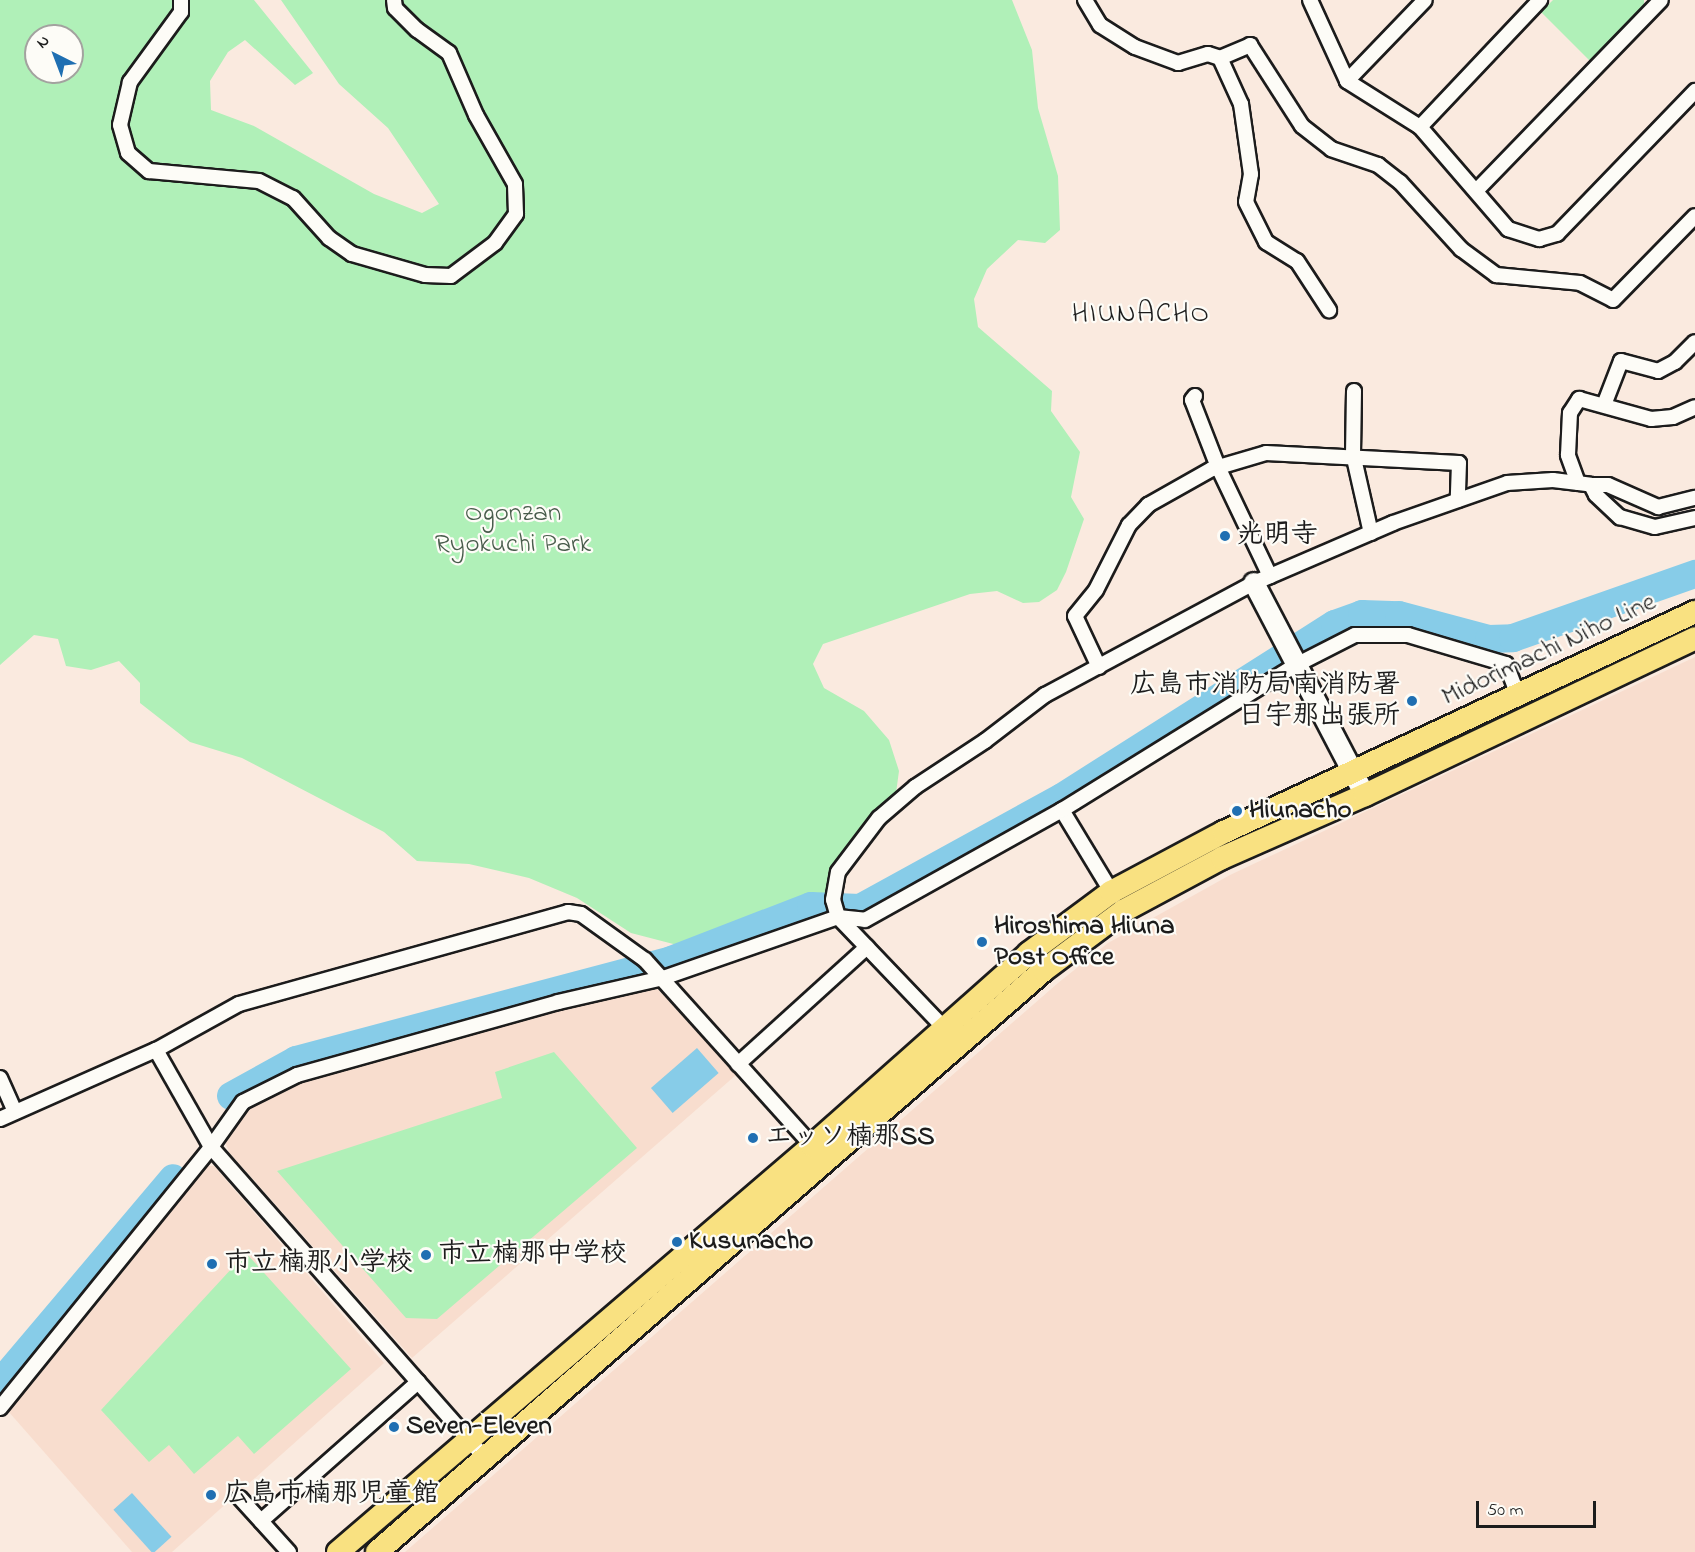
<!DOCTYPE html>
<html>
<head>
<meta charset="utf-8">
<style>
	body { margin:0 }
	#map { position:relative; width:1695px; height:1552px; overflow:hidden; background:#faeadf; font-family:"Indie Flower","Klee One",sans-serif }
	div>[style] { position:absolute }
	.built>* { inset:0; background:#f8ddce }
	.green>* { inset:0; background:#b0f0b8 }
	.water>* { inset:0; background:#87cce8; transform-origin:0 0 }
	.river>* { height:28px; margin:-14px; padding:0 14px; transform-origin:14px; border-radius:14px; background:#87cce8 }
	.roads { filter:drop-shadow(2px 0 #1c1c1c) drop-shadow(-2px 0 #1c1c1c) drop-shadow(0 2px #1c1c1c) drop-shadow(0 -2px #1c1c1c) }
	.street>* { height:14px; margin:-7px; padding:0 7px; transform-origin:7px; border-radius:7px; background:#fdfcf7 }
	.secondary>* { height:20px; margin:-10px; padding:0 10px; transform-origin:10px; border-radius:10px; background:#fdfcf7 }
	.primary>* { height:22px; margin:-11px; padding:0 11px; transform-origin:11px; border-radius:11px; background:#f9e181 }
	.dots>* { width:16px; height:16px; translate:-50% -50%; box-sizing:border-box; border:3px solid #fdfcf7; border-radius:50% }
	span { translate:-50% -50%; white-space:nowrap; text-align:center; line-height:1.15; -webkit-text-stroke:4.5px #fdfcf7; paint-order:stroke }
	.park-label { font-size:27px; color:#485c4b }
	.poi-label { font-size:27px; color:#1c1c1c; font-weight:700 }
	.left { translate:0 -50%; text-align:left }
	.right { translate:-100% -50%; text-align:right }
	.street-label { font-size:27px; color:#1c1c1c }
	.neighbourhood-label { font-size:28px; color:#1c1c1c; letter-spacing:1.5px }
	.north { position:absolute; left:24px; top:24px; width:60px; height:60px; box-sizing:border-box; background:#fdfcf7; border:2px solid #a3a29f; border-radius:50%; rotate:318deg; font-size:16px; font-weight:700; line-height:24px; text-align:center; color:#1c1c1c }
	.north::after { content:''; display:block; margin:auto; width:21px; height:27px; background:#1f6fb2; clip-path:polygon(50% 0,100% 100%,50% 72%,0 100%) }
	.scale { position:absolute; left:1476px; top:1501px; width:120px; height:27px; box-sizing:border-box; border:3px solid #1c1c1c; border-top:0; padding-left:8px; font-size:18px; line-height:21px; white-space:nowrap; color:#1c1c1c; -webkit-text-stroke:4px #fdfcf7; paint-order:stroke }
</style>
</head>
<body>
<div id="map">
	<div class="built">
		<i style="clip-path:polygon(1695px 657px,1695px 1552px,405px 1552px,1058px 983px,1108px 943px,1230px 875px)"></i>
		<i style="clip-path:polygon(653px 984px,736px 1075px,412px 1358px,229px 1152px,224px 1139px,243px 1112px,299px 1080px)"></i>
		<i style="clip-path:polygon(205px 1166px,214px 1166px,384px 1363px,172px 1552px,132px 1552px,8px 1411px)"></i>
	</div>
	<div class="green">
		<i style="clip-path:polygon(evenodd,0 0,254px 0,313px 73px,295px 85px,245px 40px,228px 52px,210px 81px,211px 110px,254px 126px,374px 194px,422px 213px,439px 204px,388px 128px,339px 84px,281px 0,1012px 0,1032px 50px,1038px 108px,1058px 176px,1060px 230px,1045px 243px,1018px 240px,987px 269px,974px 299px,978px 327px,1052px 391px,1051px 411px,1080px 452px,1071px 497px,1084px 519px,1066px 572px,1057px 590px,1039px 602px,1023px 603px,997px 591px,970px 594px,823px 644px,813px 664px,824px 688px,864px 711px,889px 740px,899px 771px,896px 793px,834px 873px,825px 902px,805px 905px,738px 932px,681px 946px,631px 933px,577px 898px,529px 878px,469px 864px,417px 861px,384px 832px,242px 758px,190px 742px,140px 703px,140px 683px,119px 661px,91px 670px,66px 666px,58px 639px,34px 635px,0 665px,0 0,36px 36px,72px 36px,72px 72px,36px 72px,36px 36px)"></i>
		<i style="clip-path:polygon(1553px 0,1644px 0,1644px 6px,1591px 62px,1541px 12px)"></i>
		<i style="clip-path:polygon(554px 1052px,637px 1148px,437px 1319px,406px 1318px,277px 1171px,502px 1098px,495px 1072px)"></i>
		<i style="clip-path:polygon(246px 1253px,351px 1369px,254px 1454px,238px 1436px,194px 1474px,169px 1445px,149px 1462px,101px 1410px)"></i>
	</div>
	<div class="water">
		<i style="left:697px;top:1048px;width:33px;height:61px;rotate:49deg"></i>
		<i style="left:132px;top:1493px;width:59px;height:25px;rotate:48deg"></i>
	</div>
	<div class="river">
		<i style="left:231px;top:1096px;width:74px;rotate:-29deg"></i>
		<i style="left:296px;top:1060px;width:388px;rotate:-14.9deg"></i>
		<i style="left:671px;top:960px;width:150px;rotate:-21.1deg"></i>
		<i style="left:811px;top:906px;width:49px;rotate:2.3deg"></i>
		<i style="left:860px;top:908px;width:230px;rotate:-28.8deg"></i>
		<i style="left:1062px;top:797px;width:323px;rotate:-32.4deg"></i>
		<i style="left:1335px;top:624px;width:29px;rotate:-20deg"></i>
		<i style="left:1362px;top:614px;width:37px;rotate:2deg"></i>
		<i style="left:1399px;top:615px;width:93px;rotate:14.9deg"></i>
		<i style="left:1489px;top:639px;width:24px;rotate:-2deg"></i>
		<i style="left:1513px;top:638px;width:193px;rotate:-19.4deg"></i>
		<i style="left:0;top:1383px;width:268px;rotate:-49.8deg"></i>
	</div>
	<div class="roads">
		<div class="street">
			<i style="left:181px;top:0;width:12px;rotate:90deg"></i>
			<i style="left:181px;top:12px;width:87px;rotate:126.1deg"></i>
			<i style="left:130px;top:82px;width:44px;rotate:103.1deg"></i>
			<i style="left:120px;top:125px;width:29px;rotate:74deg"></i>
			<i style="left:128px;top:153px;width:28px;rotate:41deg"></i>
			<i style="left:149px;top:171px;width:110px;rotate:5.2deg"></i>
			<i style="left:259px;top:181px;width:38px;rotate:27deg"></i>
			<i style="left:293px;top:198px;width:54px;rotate:48deg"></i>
			<i style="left:329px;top:238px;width:28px;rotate:35deg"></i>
			<i style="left:352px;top:254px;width:76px;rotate:16deg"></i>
			<i style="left:425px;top:275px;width:26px;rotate:2deg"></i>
			<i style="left:451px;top:276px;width:55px;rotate:-36.9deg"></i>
			<i style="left:495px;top:243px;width:36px;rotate:-54deg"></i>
			<i style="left:516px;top:214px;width:30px;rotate:-92deg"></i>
			<i style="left:515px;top:184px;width:79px;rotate:-119.5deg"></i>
			<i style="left:476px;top:115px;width:68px;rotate:-113.5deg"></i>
			<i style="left:449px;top:53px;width:39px;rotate:-144deg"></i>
			<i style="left:417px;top:30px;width:31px;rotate:-135deg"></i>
			<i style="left:395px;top:8px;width:8px;rotate:-97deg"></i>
			<i style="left:1085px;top:0;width:29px;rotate:59deg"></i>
			<i style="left:1100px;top:25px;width:41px;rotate:32.2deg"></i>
			<i style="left:1135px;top:47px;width:46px;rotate:20.4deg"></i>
			<i style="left:1178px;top:63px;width:31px;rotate:-17deg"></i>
			<i style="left:1208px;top:54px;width:13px;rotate:18deg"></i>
			<i style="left:1220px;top:58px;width:51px;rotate:65.5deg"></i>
			<i style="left:1241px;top:104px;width:71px;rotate:81.9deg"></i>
			<i style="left:1251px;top:174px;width:28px;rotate:100deg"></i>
			<i style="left:1246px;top:202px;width:45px;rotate:63.4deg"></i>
			<i style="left:1266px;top:242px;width:36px;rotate:32deg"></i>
			<i style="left:1297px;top:261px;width:59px;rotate:56.9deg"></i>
			<i style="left:1310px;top:0;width:89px;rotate:65.4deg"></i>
			<i style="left:1347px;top:81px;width:86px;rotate:32.2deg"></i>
			<i style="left:1420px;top:127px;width:135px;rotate:49.2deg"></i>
			<i style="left:1508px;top:229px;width:33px;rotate:18deg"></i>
			<i style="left:1539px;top:239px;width:19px;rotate:-16deg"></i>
			<i style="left:1557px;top:234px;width:199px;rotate:-46deg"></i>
			<i style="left:1220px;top:58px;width:33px;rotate:-23deg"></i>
			<i style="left:1250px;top:45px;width:96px;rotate:57.3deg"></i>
			<i style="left:1302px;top:126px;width:37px;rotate:38deg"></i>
			<i style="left:1331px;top:149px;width:50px;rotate:18.8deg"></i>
			<i style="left:1378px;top:165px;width:28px;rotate:38deg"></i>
			<i style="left:1400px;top:182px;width:91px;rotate:47.7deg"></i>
			<i style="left:1461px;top:249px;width:44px;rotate:36.6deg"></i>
			<i style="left:1496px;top:275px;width:84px;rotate:5.4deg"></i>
			<i style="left:1580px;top:283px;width:37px;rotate:27deg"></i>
			<i style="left:1613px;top:300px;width:117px;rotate:-45.7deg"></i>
			<i style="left:1347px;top:81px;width:112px;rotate:-46.1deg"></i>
			<i style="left:1420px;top:127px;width:175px;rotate:-46.6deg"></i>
			<i style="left:1477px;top:190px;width:264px;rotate:-45.9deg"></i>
			<i style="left:1354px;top:391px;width:63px;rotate:90.9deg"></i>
			<i style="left:1353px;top:454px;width:81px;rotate:77.2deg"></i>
			<i style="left:1195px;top:396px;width:5px;rotate:127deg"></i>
			<i style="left:1192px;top:400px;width:72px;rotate:68.8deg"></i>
			<i style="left:1218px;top:467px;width:121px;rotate:64.5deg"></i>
			<i style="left:1604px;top:405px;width:47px;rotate:-68.9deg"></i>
			<i style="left:1621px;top:361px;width:38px;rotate:15deg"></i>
			<i style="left:1658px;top:371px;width:19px;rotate:-28deg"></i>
			<i style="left:1675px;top:362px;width:28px;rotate:-45deg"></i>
			<i style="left:1578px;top:483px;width:30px;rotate:-110deg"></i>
			<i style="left:1568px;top:455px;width:42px;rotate:-87.3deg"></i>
			<i style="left:1570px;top:413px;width:17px;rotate:-57deg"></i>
			<i style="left:1579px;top:399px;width:75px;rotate:15.5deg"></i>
			<i style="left:1651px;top:419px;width:22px;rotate:-5deg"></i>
			<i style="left:1673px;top:417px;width:24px;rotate:-24deg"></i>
			<i style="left:1591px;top:485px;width:17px"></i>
			<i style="left:1608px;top:485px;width:55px;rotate:23.7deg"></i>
			<i style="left:1658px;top:507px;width:38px;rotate:-14deg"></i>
			<i style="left:1099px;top:667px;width:56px;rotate:-115.2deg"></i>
			<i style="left:1075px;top:616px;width:33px;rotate:-51deg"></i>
			<i style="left:1096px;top:590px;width:73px;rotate:-63.1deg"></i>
			<i style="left:1129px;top:525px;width:28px;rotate:-46deg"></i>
			<i style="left:1148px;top:505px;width:73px;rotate:-29.4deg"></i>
			<i style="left:1212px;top:469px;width:56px;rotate:-16.5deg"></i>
			<i style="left:1266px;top:453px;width:193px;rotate:3deg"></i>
			<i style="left:1459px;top:463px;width:37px;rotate:92deg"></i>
			<i style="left:1062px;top:810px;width:100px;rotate:58.8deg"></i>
			<i style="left:948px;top:1032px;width:159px;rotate:-133.7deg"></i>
			<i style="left:838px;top:917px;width:18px;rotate:-106deg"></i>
			<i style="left:833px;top:900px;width:28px;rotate:-80deg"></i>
			<i style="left:838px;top:872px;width:68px;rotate:-52.8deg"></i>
			<i style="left:879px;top:818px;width:48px;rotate:-40.7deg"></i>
			<i style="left:915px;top:787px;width:84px;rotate:-33.3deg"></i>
			<i style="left:985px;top:741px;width:76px;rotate:-37.5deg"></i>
			<i style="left:1045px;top:695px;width:237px;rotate:-28.2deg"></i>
			<i style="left:1254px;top:583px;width:151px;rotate:-23.3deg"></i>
			<i style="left:1393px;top:523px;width:121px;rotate:-19.3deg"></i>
			<i style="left:1507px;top:483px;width:46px;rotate:-3.7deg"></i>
			<i style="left:1553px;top:480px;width:38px;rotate:7deg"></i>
			<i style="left:1591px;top:485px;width:11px;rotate:63deg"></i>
			<i style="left:1596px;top:495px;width:33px;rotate:43deg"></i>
			<i style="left:1620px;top:517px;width:36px;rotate:16deg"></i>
			<i style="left:1655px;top:527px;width:41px;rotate:-12.7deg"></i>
			<i style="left:156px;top:1050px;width:112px;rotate:60.4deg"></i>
			<i style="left:211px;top:1147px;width:414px;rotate:48.6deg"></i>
			<i style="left:738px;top:1064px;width:174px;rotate:-42.2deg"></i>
			<i style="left:0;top:1078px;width:37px;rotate:66deg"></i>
			<i style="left:0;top:1119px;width:171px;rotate:-23.9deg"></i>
			<i style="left:156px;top:1050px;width:95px;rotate:-29deg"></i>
			<i style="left:239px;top:1004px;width:342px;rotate:-15.6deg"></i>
			<i style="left:568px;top:912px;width:13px;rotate:9deg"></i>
			<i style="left:581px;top:914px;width:79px;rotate:35.7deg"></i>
			<i style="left:645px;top:960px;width:256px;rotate:48deg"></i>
			<i style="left:0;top:1408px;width:336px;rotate:-51deg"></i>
			<i style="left:211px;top:1147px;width:55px;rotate:-54.6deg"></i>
			<i style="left:243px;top:1102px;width:60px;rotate:-26.6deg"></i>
			<i style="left:297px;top:1075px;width:271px;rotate:-15.6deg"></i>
			<i style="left:558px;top:1002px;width:108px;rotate:-12.9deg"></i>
			<i style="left:663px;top:978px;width:185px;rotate:-19.2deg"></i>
			<i style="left:838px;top:917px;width:27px;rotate:6deg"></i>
			<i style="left:865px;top:920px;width:226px;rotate:-29.2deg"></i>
			<i style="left:1062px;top:810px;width:275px;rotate:-31.8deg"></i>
			<i style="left:1296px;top:665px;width:66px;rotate:-27deg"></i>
			<i style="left:1355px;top:635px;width:53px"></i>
			<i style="left:1408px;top:635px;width:102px;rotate:16.5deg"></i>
			<i style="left:1506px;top:664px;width:34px;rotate:69deg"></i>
			<i style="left:240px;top:1498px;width:73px;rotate:47.8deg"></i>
			<i style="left:261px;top:1521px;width:210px;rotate:-41.5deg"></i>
		</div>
		<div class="secondary">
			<i style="left:1254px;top:583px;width:239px;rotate:62.4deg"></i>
		</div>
		<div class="primary">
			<i style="left:338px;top:1552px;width:624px;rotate:-40.58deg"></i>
			<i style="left:812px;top:1146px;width:290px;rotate:-41.6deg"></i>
			<i style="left:1029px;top:953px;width:102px;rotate:-36.6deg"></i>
			<i style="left:1111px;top:892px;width:128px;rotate:-28deg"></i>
			<i style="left:1224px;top:832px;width:520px;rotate:-25.04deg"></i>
			<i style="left:377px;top:1552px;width:885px;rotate:-41.11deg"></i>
			<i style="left:1044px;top:970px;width:99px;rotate:-36.8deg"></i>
			<i style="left:1123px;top:911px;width:112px;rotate:-28.2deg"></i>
			<i style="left:1222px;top:858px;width:156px;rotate:-23.8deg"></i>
			<i style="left:1365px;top:795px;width:365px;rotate:-25.4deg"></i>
		</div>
	</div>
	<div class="dots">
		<i style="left:1225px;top:536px;background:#1f6fb2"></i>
		<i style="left:1412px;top:701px;background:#1f6fb2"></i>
		<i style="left:1237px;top:811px;background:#1f6fb2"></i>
		<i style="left:982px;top:942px;background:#1f6fb2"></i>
		<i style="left:753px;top:1138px;background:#1f6fb2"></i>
		<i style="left:677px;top:1242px;background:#1f6fb2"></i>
		<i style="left:426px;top:1255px;background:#1f6fb2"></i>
		<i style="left:212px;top:1264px;background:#1f6fb2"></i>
		<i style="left:394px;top:1427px;background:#1f6fb2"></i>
		<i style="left:211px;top:1495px;background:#1f6fb2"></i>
	</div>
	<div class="park-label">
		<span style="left:513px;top:529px">Ogonzan<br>Ryokuchi Park</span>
	</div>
	<div class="poi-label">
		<span class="left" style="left:1237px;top:536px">光明寺</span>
		<span class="right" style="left:1400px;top:701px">広島市消防局南消防署<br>日宇那出張所</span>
		<span class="left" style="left:1249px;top:811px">Hiunacho</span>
		<span class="left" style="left:994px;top:942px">Hiroshima Hiuna<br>Post Office</span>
		<span class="left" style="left:765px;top:1138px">エッソ楠那SS</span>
		<span class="left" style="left:689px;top:1242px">Kusunacho</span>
		<span class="left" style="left:438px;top:1255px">市立楠那中学校</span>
		<span class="left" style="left:224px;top:1264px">市立楠那小学校</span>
		<span class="left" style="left:406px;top:1427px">Seven-Eleven</span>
		<span class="left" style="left:223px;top:1495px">広島市楠那児童館</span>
	</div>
	<div class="street-label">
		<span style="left:1549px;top:650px;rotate:-25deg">Midorimachi Niho Line</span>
	</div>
	<div class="neighbourhood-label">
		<span style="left:1141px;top:315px">HIUNACHO</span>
	</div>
	<div class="north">N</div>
	<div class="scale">50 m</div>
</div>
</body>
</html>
